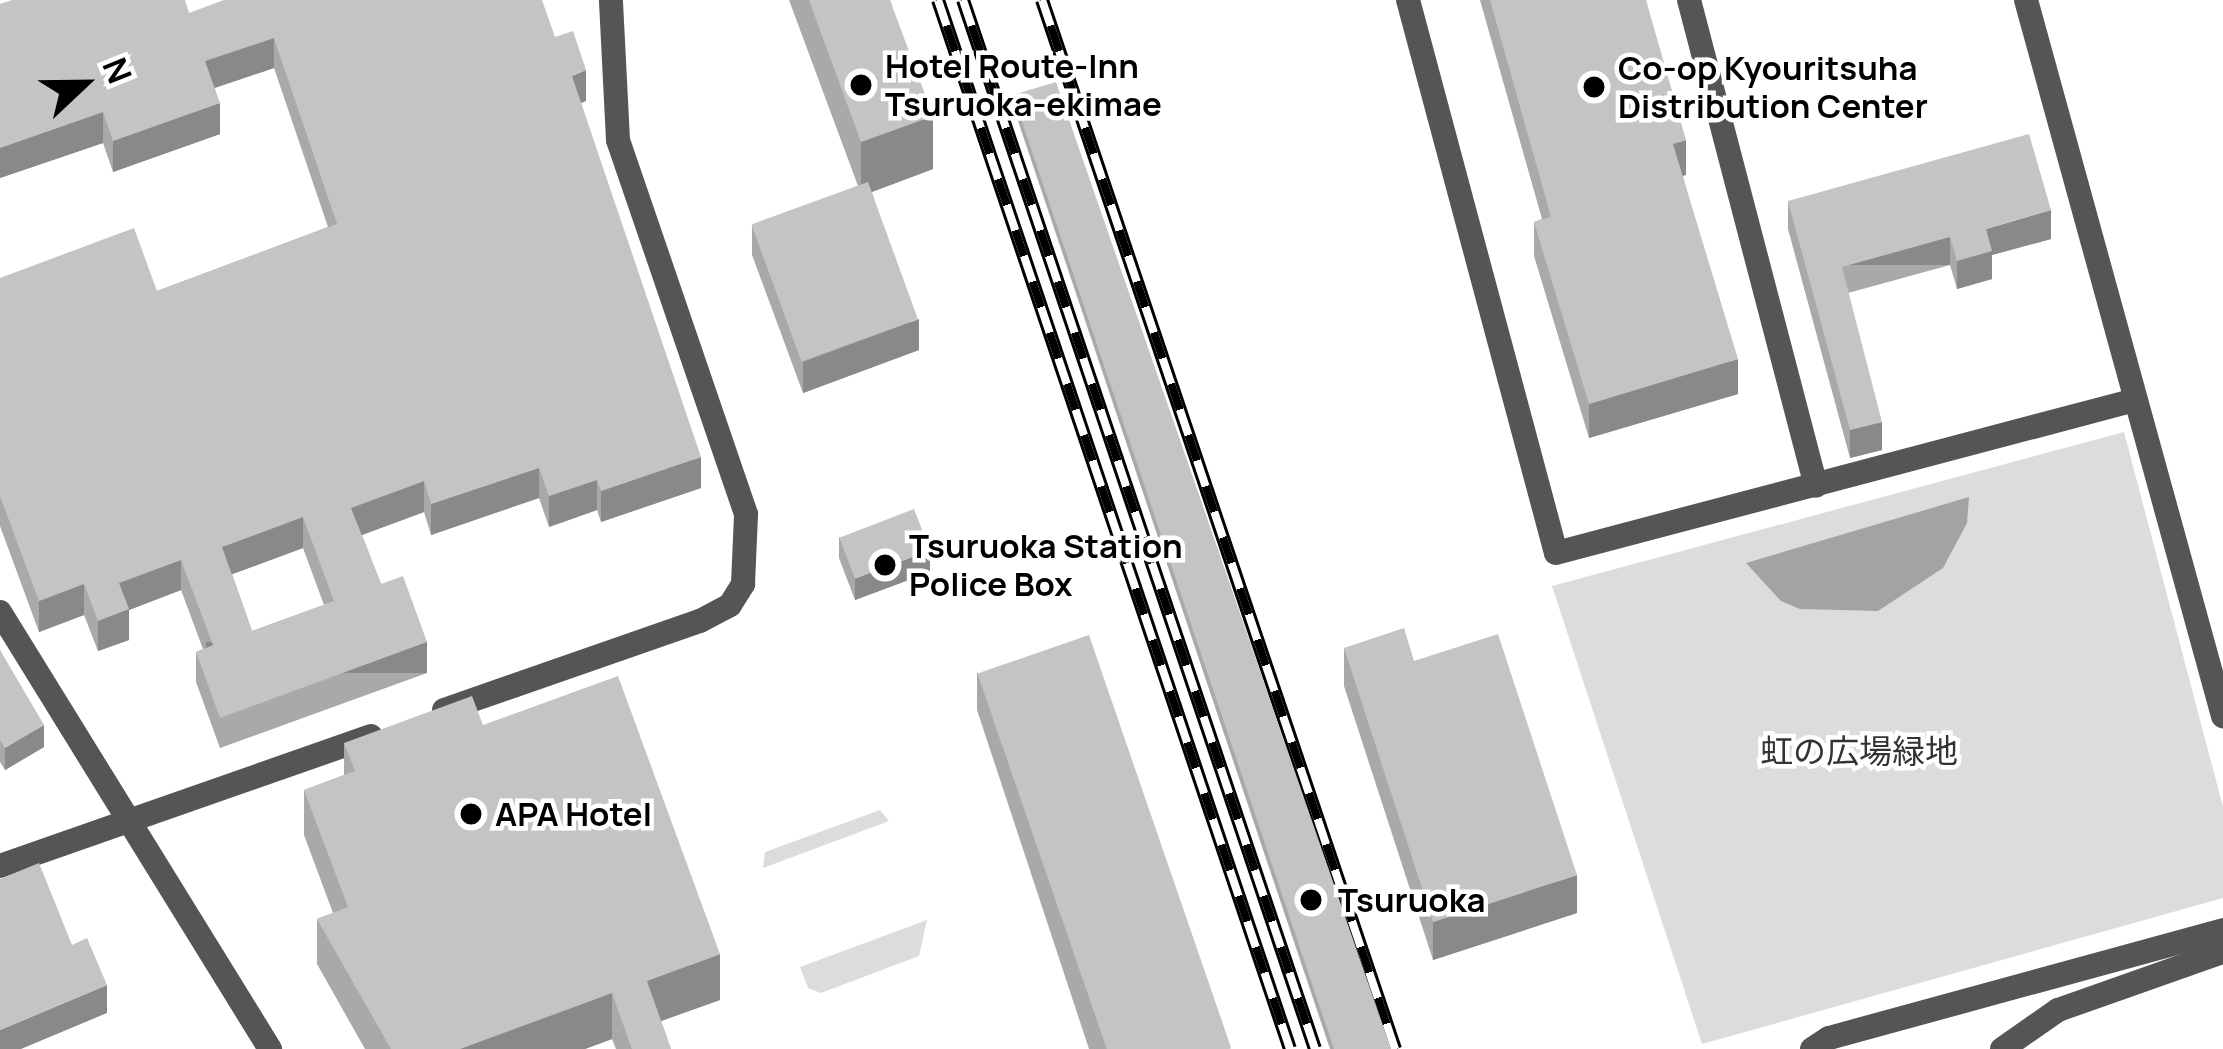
<!DOCTYPE html>
<html>
<head>
<meta charset="utf-8">
<style>
	body { margin:0 }
	#map { position:relative; width:2223px; height:1049px; overflow:hidden; background:#fff; font-family:Manrope,"Noto Sans JP",sans-serif }
	div>[style] { position:absolute }
	.green>* { inset:0; background:#dcdcdc }
	.water>* { inset:0; background:#a3a3a3 }
	.minor>* { height:24px; margin:-12px; padding:0 12px; transform-origin:12px; border-radius:12px; background:#555 }
	.tertiary>* { height:24px; margin:-12px; padding:0 12px; transform-origin:12px; border-radius:12px; background:#555 }
	.rail>* { height:14px; margin-top:-7px; transform-origin:0; background:repeating-linear-gradient(90deg,#fff 0 27px,#000 0 54px); box-sizing:border-box; border-block:3px solid #000 }
	.wall>* { inset:0; background:#a9a9a9 }
	.shaded-wall>* { inset:0; background:#898989; transform-origin:0 0 }
	.building>* { inset:0; background:#c4c4c4; transform-origin:0 0 }
	.dots>* { width:33px; height:33px; translate:-50% -50%; box-sizing:border-box; border:6px solid #fff; border-radius:50% }
	span { translate:-50% -50%; white-space:nowrap; text-align:center; line-height:1.15; -webkit-text-stroke:9px #fff; paint-order:stroke }
	.poi-label { font-size:33px; color:#000; font-weight:700 }
	.left { translate:0 -50%; text-align:left }
	.park-label { font-size:33px; color:#333 }
	.north { position:absolute; left:24px; top:24px; width:120px; height:120px; -webkit-text-stroke:9px #fff; paint-order:stroke; rotate:68deg; font-size:33px; font-weight:700; line-height:48px; text-align:center; color:#000 }
	.north::after { content:''; display:block; margin:auto; width:42px; height:54px; background:#000; clip-path:polygon(50% 0,100% 100%,50% 72%,0 100%) }
</style>
</head>
<body>
<div id="map">
	<div class="green">
		<i style="clip-path:polygon(2124px 432px,2223px 807px,2223px 898px,1702px 1044px,1552px 586px)"></i>
		<i style="clip-path:polygon(880px 810px,889px 821px,763px 868px,765px 852px)"></i>
		<i style="clip-path:polygon(927px 920px,919px 956px,821px 993px,808px 988px,800px 967px)"></i>
	</div>
	<div class="water">
		<i style="clip-path:polygon(1969px 497px,1967px 523px,1943px 568px,1878px 611px,1800px 609px,1781px 601px,1746px 563px)"></i>
	</div>
	<div class="minor">
		<i style="left:1408px;top:0;width:572px;rotate:75.02deg"></i>
		<i style="left:1556px;top:553px;width:599px;rotate:-14.8deg"></i>
		<i style="left:1689px;top:0;width:502px;rotate:75.36deg"></i>
	</div>
	<div class="tertiary">
		<i style="left:2026px;top:0;width:743px;rotate:74.62deg"></i>
		<i style="left:0;top:612px;width:514px;rotate:58.29deg"></i>
		<i style="left:444px;top:710px;width:271px;rotate:-19.2deg"></i>
		<i style="left:700px;top:621px;width:34px;rotate:-28deg"></i>
		<i style="left:730px;top:605px;width:25px;rotate:-58deg"></i>
		<i style="left:743px;top:584px;width:70px;rotate:-87.5deg"></i>
		<i style="left:746px;top:514px;width:395px;rotate:-108.9deg"></i>
		<i style="left:618px;top:140px;width:140px;rotate:-92.9deg"></i>
		<i style="left:0;top:866px;width:393px;rotate:-19.3deg"></i>
		<i style="left:1812px;top:1049px;width:20px;rotate:-33deg"></i>
		<i style="left:1829px;top:1038px;width:409px;rotate:-15.3deg"></i>
		<i style="left:2002px;top:1049px;width:68px;rotate:-34.9deg"></i>
		<i style="left:2058px;top:1010px;width:175px;rotate:-19.4deg"></i>
	</div>
	<div class="rail">
		<i style="left:938px;top:0;width:1106px;rotate:71.45deg"></i>
		<i style="left:963px;top:0;width:1106px;rotate:71.45deg"></i>
		<i style="left:1042px;top:0;width:1107px;rotate:71.4deg"></i>
	</div>
	<div class="wall">
		<i style="clip-path:polygon(789px 0,890px 0,933px 169px,872px 192px,919px 350px,803px 393px,752px 255px,752px 225px,858px 186px)"></i>
		<i style="clip-path:polygon(1480px 0,1646px 0,1686px 175px,1683px 176px,1738px 394px,1589px 438px,1534px 256px,1534px 222px,1542px 219px)"></i>
		<i style="clip-path:polygon(evenodd,0 4px,189px 13px,555px 37px,586px 101px,581px 103px,701px 488px,601px 522px,597px 510px,549px 527px,539px 498px,431px 535px,424px 512px,362px 535px,381px 584px,427px 673px,220px 748px,196px 682px,196px 652px,203px 649px,181px 590px,129px 610px,129px 640px,98px 651px,84px 615px,39px 632px,0 526px,0 278px,157px 291px,328px 227px,274px 68px,215px 88px,220px 134px,113px 172px,103px 143px,0 178px,0 4px,303px 548px,324px 605px,252px 631px,232px 574px,303px 548px)"></i>
		<i style="clip-path:polygon(1013px 95px,1391px 1049px,1330px 1049px,1013px 106px)"></i>
		<i style="clip-path:polygon(1788px 201px,2051px 239px,1992px 255px,1992px 279px,1957px 289px,1950px 265px,1848px 293px,1882px 450px,1850px 458px,1788px 229px)"></i>
		<i style="clip-path:polygon(839px 537px,930px 572px,855px 600px,839px 558px)"></i>
		<i style="clip-path:polygon(1344px 648px,1577px 913px,1433px 960px,1344px 686px)"></i>
		<i style="clip-path:polygon(0 650px,44px 747px,5px 770px,0 762px)"></i>
		<i style="clip-path:polygon(977px 672px,1228px 1049px,1089px 1049px,977px 710px)"></i>
		<i style="clip-path:polygon(483px 725px,720px 1000px,661px 1021px,671px 1049px,616px 1049px,612px 1039px,585px 1049px,365px 1049px,317px 964px,317px 919px,333px 913px,304px 835px,304px 790px,344px 775px,344px 743px)"></i>
	</div>
	<div class="shaded-wall">
		<i style="clip-path:polygon(274px 38px,274px 68px,205px 91px,205px 61px)"></i>
		<i style="clip-path:polygon(586px 70px,586px 101px,572px 106px,572px 76px)"></i>
		<i style="clip-path:polygon(220px 103px,220px 134px,113px 172px,113px 141px)"></i>
		<i style="clip-path:polygon(103px 112px,103px 143px,0 178px,0 148px)"></i>
		<i style="clip-path:polygon(933px 116px,933px 169px,861px 196px,861px 142px)"></i>
		<i style="clip-path:polygon(1686px 140px,1686px 175px,1673px 178px,1673px 144px)"></i>
		<i style="clip-path:polygon(2051px 210px,2051px 239px,1992px 255px,1992px 279px,1957px 289px,1957px 261px,1986px 229px)"></i>
		<i style="left:1950px;top:237px;width:28px;height:112px;rotate:90deg"></i>
		<i style="clip-path:polygon(919px 319px,919px 350px,803px 393px,803px 362px)"></i>
		<i style="clip-path:polygon(1738px 359px,1738px 394px,1589px 438px,1589px 404px)"></i>
		<i style="clip-path:polygon(1882px 422px,1882px 450px,1850px 458px,1850px 430px)"></i>
		<i style="clip-path:polygon(701px 457px,701px 488px,601px 522px,601px 491px)"></i>
		<i style="clip-path:polygon(539px 468px,539px 498px,431px 535px,431px 504px)"></i>
		<i style="clip-path:polygon(597px 480px,597px 510px,549px 527px,549px 496px)"></i>
		<i style="clip-path:polygon(424px 481px,424px 512px,351px 539px,351px 508px)"></i>
		<i style="clip-path:polygon(303px 517px,303px 548px,222px 578px,222px 547px)"></i>
		<i style="clip-path:polygon(930px 550px,930px 572px,855px 600px,855px 579px)"></i>
		<i style="clip-path:polygon(181px 560px,181px 590px,129px 610px,129px 640px,98px 651px,98px 621px,119px 583px)"></i>
		<i style="clip-path:polygon(84px 584px,84px 615px,39px 632px,39px 601px)"></i>
		<i style="left:427px;top:642px;width:31px;height:221px;rotate:90deg"></i>
		<i style="clip-path:polygon(44px 725px,44px 747px,5px 770px,5px 748px)"></i>
		<i style="clip-path:polygon(1577px 875px,1577px 913px,1433px 960px,1433px 922px)"></i>
		<i style="clip-path:polygon(720px 954px,720px 1000px,647px 1026px,647px 981px)"></i>
		<i style="clip-path:polygon(107px 985px,107px 1013px,21px 1049px,0 1049px,0 1030px)"></i>
		<i style="clip-path:polygon(612px 993px,612px 1039px,585px 1049px,460px 1049px)"></i>
	</div>
	<div class="building">
		<i style="clip-path:polygon(evenodd,12px 0,185px 0,189px 13px,224px 0,542px 0,555px 37px,573px 31px,586px 70px,572px 76px,701px 457px,601px 491px,597px 480px,549px 496px,539px 468px,431px 504px,424px 481px,351px 508px,381px 584px,403px 576px,427px 642px,220px 718px,196px 652px,213px 645px,181px 560px,119px 583px,129px 609px,98px 621px,84px 584px,39px 601px,0 496px,0 278px,134px 228px,157px 291px,337px 224px,274px 38px,205px 61px,220px 103px,113px 141px,103px 112px,0 148px,0 4px,12px 0,303px 517px,334px 601px,252px 631px,222px 547px,303px 517px)"></i>
		<i style="clip-path:polygon(809px 0,890px 0,933px 116px,861px 142px)"></i>
		<i style="clip-path:polygon(1490px 0,1646px 0,1686px 140px,1673px 144px,1738px 359px,1589px 404px,1534px 222px,1551px 217px)"></i>
		<i style="clip-path:polygon(1056px 82px,1391px 1049px,1334px 1049px,1013px 95px)"></i>
		<i style="clip-path:polygon(2029px 134px,2051px 210px,1986px 229px,1992px 251px,1957px 261px,1950px 237px,1842px 267px,1882px 422px,1850px 430px,1788px 201px)"></i>
		<i style="left:868px;top:182px;width:146px;height:124px;rotate:70deg"></i>
		<i style="left:914px;top:509px;width:44px;height:80px;rotate:69deg"></i>
		<i style="clip-path:polygon(1404px 628px,1414px 661px,1498px 634px,1577px 875px,1433px 922px,1344px 648px)"></i>
		<i style="left:1089px;top:635px;width:437px;height:118px;rotate:71deg"></i>
		<i style="clip-path:polygon(0 650px,44px 725px,5px 748px,0 740px)"></i>
		<i style="clip-path:polygon(618px 676px,720px 954px,647px 981px,671px 1049px,632px 1049px,612px 993px,460px 1049px,391px 1049px,317px 919px,348px 907px,304px 790px,355px 771px,344px 743px,472px 696px,483px 725px)"></i>
		<i style="clip-path:polygon(39px 863px,72px 945px,87px 938px,107px 985px,0 1030px,0 879px)"></i>
	</div>
	<div class="dots">
		<i style="left:861px;top:85px;background:#000"></i>
		<i style="left:1594px;top:87px;background:#000"></i>
		<i style="left:885px;top:565px;background:#000"></i>
		<i style="left:471px;top:814px;background:#000"></i>
		<i style="left:1311px;top:900px;background:#000"></i>
	</div>
	<div class="poi-label">
		<span class="left" style="left:885px;top:85px">Hotel Route-Inn<br>Tsuruoka-ekimae</span>
		<span class="left" style="left:1618px;top:87px">Co-op Kyouritsuha<br>Distribution Center</span>
		<span class="left" style="left:909px;top:565px">Tsuruoka Station<br>Police Box</span>
		<span class="left" style="left:495px;top:814px">APA Hotel</span>
		<span class="left" style="left:1338px;top:900px">Tsuruoka</span>
	</div>
	<div class="park-label">
		<span style="left:1859px;top:751px">虹の広場緑地</span>
	</div>
	<div class="north">N</div>
</div>
</body>
</html>
